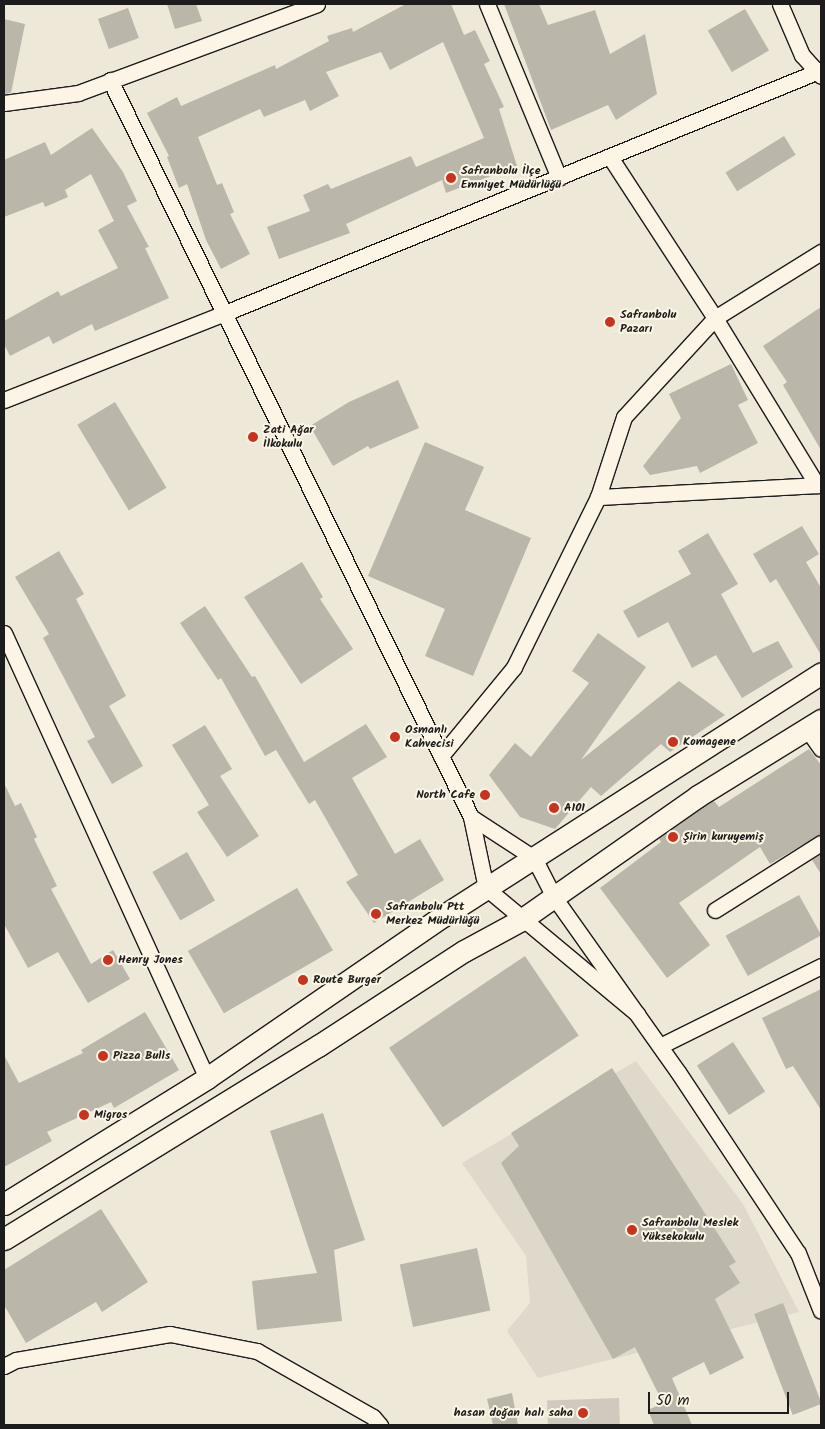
<!DOCTYPE html>
<html>
<head>
<meta charset="utf-8">
<style>
	body { margin:0 }
	#map { position:relative; width:825px; height:1429px; overflow:hidden; background:#eee8d9; font-family:Kalam,sans-serif }
	div>[style] { position:absolute }
	.built>* { inset:0; background:#ded9cb }
	.green>* { inset:0; background:#cfcabd; transform-origin:0 0 }
	.building>* { inset:0; background:#bab6aa; transform-origin:0 0 }
	.roads { filter:drop-shadow(1px 0 #1c1c1c) drop-shadow(-1px 0 #1c1c1c) drop-shadow(0 1px #1c1c1c) drop-shadow(0 -1px #1c1c1c) }
	.street>* { height:15px; margin:-7.5px; padding:0 7.5px; transform-origin:7.5px; border-radius:7.5px; background:#fcf5e5 }
	.secondary>* { height:21px; margin:-10.5px; padding:0 10.5px; transform-origin:10.5px; border-radius:10.5px; background:#fcf5e5 }
	.dots>* { width:14px; height:14px; translate:-50% -50%; box-sizing:border-box; border:2px solid #fcf5e5; border-radius:50% }
	span { translate:-50% -50%; white-space:nowrap; text-align:center; line-height:1.15; -webkit-text-stroke:4px #fcf5e5; paint-order:stroke }
	.poi-label { font-size:12px; color:#1c1c1c; font-weight:700 }
	.left { translate:0 -50%; text-align:left }
	.right { translate:-100% -50%; text-align:right }
	.frame { position:absolute; inset:0; border:5px solid #1c1c1c; pointer-events:none }
	.scale { position:absolute; left:648px; top:1392px; width:141px; height:22px; box-sizing:border-box; border:2px solid #1c1c1c; border-top:0; padding-left:6px; font-size:15px; line-height:18px; white-space:nowrap; color:#1c1c1c; -webkit-text-stroke:4px #fcf5e5; paint-order:stroke }
</style>
</head>
<body>
<div id="map">
	<div class="built">
		<i style="clip-path:polygon(636px 1061px,743px 1204px,799px 1312px,538px 1378px,507px 1331px,530px 1303px,526px 1256px,462px 1163px)"></i>
	</div>
	<div class="green">
		<i style="left:619px;top:1398px;width:27px;height:72px;rotate:88deg"></i>
	</div>
	<div class="building">
		<i style="clip-path:polygon(167px 4px,196px 4px,202px 21px,175px 29px)"></i>
		<i style="clip-path:polygon(406px 4px,451px 4px,464px 35px,475px 30px,490px 61px,484px 64px,504px 107px,499px 109px,517px 166px,446px 193px,442px 180px,346px 224px,350px 233px,279px 259px,267px 227px,310px 211px,303px 195px,328px 184px,331px 189px,411px 156px,416px 167px,484px 138px,443px 42px,390px 70px,381px 52px,326px 72px,339px 96px,310px 111px,305px 100px,264px 117px,260px 109px,198px 137px,217px 185px,222px 183px,234px 212px,230px 214px,250px 254px,221px 269px,206px 240px,187px 184px,179px 188px,167px 157px,169px 156px,147px 113px,177px 97px,181px 106px,275px 65px,276px 69px,329px 41px,327px 36px,352px 28px,353px 32px)"></i>
		<i style="clip-path:polygon(504px 4px,539px 4px,548px 25px,595px 10px,610px 54px,645px 34px,657px 94px,616px 120px,608px 105px,551px 130px)"></i>
		<i style="left:128px;top:8px;width:32px;height:32px;rotate:70deg"></i>
		<i style="left:745px;top:9px;width:48px;height:43px;rotate:60deg"></i>
		<i style="clip-path:polygon(4px 19px,25px 24px,11px 93px,4px 94px)"></i>
		<i style="clip-path:polygon(92px 128px,123px 172px,137px 201px,127px 206px,149px 247px,145px 248px,169px 298px,95px 331px,92px 324px,53px 344px,49px 336px,10px 356px,4px 344px,4px 321px,58px 291px,61px 296px,118px 268px,98px 230px,114px 221px,91px 174px,65px 190px,68px 197px,45px 207px,43px 202px,4px 217px,4px 160px,45px 142px,51px 155px)"></i>
		<i style="left:784px;top:136px;width:22px;height:69px;rotate:58deg"></i>
		<i style="clip-path:polygon(821px 307px,821px 450px,783px 385px,787px 382px,763px 346px)"></i>
		<i style="clip-path:polygon(731px 364px,748px 400px,738px 405px,758px 443px,700px 473px,697px 466px,650px 475px,643px 466px,681px 418px,669px 394px)"></i>
		<i style="clip-path:polygon(398px 380px,419px 428px,370px 449px,368px 446px,333px 466px,310px 426px,349px 402px)"></i>
		<i style="left:115px;top:402px;width:100px;height:44px;rotate:59deg"></i>
		<i style="clip-path:polygon(425px 442px,484px 467px,465px 510px,531px 538px,473px 676px,425px 656px,445px 609px,368px 576px)"></i>
		<i style="clip-path:polygon(802px 526px,819px 554px,806px 562px,821px 588px,821px 655px,776px 579px,770px 583px,753px 554px)"></i>
		<i style="clip-path:polygon(708px 533px,738px 584px,721px 594px,753px 653px,778px 641px,793px 667px,742px 698px,716px 655px,692px 668px,668px 622px,638px 638px,623px 611px,691px 574px,678px 551px)"></i>
		<i style="clip-path:polygon(59px 551px,84px 594px,76px 599px,126px 696px,109px 706px,143px 766px,112px 784px,87px 741px,95px 737px,43px 638px,49px 634px,15px 577px)"></i>
		<i style="clip-path:polygon(302px 562px,323px 597px,320px 599px,353px 649px,301px 684px,244px 597px)"></i>
		<i style="clip-path:polygon(205px 606px,252px 677px,255px 676px,304px 762px,366px 724px,387px 757px,352px 778px,395px 854px,420px 839px,444px 880px,374px 923px,346px 882px,358px 875px,315px 800px,309px 804px,276px 750px,265px 756px,221px 678px,218px 680px,180px 623px)"></i>
		<i style="clip-path:polygon(598px 633px,646px 667px,581px 760px,679px 681px,725px 715px,670px 752px,661px 744px,601px 796px,591px 787px,555px 829px,520px 817px,489px 775px,515px 743px,531px 757px,589px 683px,572px 671px)"></i>
		<i style="clip-path:polygon(205px 725px,232px 769px,220px 776px,259px 836px,227px 857px,197px 812px,209px 805px,172px 745px)"></i>
		<i style="clip-path:polygon(809px 749px,821px 765px,821px 834px,770px 864px,760px 847px,679px 903px,710px 945px,667px 978px,600px 888px,661px 842px,659px 839px,705px 806px,714px 801px,719px 807px)"></i>
		<i style="clip-path:polygon(4px 783px,15px 806px,21px 803px,37px 837px,34px 839px,57px 886px,51px 889px,91px 964px,113px 950px,130px 979px,88px 1003px,58px 952px,28px 968px,4px 924px)"></i>
		<i style="left:187px;top:852px;width:56px;height:40px;rotate:60deg"></i>
		<i style="clip-path:polygon(821px 854px,821px 874px,812px 860px)"></i>
		<i style="left:297px;top:888px;width:72px;height:126px;rotate:60deg"></i>
		<i style="left:799px;top:895px;width:46px;height:84px;rotate:61deg"></i>
		<i style="left:525px;top:956px;width:96px;height:164px;rotate:56deg"></i>
		<i style="clip-path:polygon(821px 989px,821px 1110px,793px 1066px,786px 1069px,762px 1018px)"></i>
		<i style="clip-path:polygon(145px 1012px,179px 1070px,114px 1108px,111px 1102px,47px 1132px,52px 1141px,4px 1167px,4px 1055px,19px 1083px,83px 1053px,81px 1050px)"></i>
		<i style="left:733px;top:1042px;width:59px;height:43px;rotate:57deg"></i>
		<i style="clip-path:polygon(612px 1068px,736px 1262px,729px 1266px,740px 1283px,715px 1299px,744px 1358px,710px 1375px,704px 1362px,672px 1378px,692px 1425px,654px 1425px,648px 1410px,663px 1403px,635px 1347px,613px 1359px,501px 1163px,519px 1146px,511px 1133px)"></i>
		<i style="clip-path:polygon(323px 1113px,365px 1240px,334px 1250px,342px 1321px,257px 1330px,252px 1281px,317px 1273px,270px 1131px)"></i>
		<i style="clip-path:polygon(101px 1209px,148px 1282px,102px 1312px,96px 1302px,26px 1343px,4px 1305px,4px 1270px)"></i>
		<i style="left:477px;top:1248px;width:64px;height:79px;rotate:78deg"></i>
		<i style="left:783px;top:1303px;width:108px;height:31px;rotate:69deg"></i>
		<i style="clip-path:polygon(512px 1393px,518px 1425px,493px 1425px,487px 1399px)"></i>
	</div>
	<div class="roads">
		<div class="street">
			<i style="left:487px;top:4px;width:188px;rotate:67.5deg"></i>
			<i style="left:780px;top:4px;width:56px;rotate:66.7deg"></i>
			<i style="left:802px;top:55px;width:28px;rotate:48deg"></i>
			<i style="left:110px;top:80px;width:821px;rotate:63.9deg"></i>
			<i style="left:471px;top:817px;width:73px;rotate:78.1deg"></i>
			<i style="left:486px;top:888px;width:197px;rotate:39.8deg"></i>
			<i style="left:4px;top:103px;width:75px;rotate:-7.7deg"></i>
			<i style="left:78px;top:93px;width:255px;rotate:-20.4deg"></i>
			<i style="left:610px;top:157px;width:192px;rotate:56.9deg"></i>
			<i style="left:715px;top:318px;width:196px;rotate:58.6deg"></i>
			<i style="left:4px;top:400px;width:238px;rotate:-21.5deg"></i>
			<i style="left:225px;top:313px;width:644px;rotate:-22.18deg"></i>
			<i style="left:598px;top:497px;width:223px;rotate:-3.1deg"></i>
			<i style="left:4px;top:633px;width:489px;rotate:65.5deg"></i>
			<i style="left:807px;top:729px;width:24px;rotate:55deg"></i>
			<i style="left:441px;top:756px;width:115px;rotate:-50.6deg"></i>
			<i style="left:514px;top:667px;width:190px;rotate:-63.7deg"></i>
			<i style="left:598px;top:497px;width:84px;rotate:-72deg"></i>
			<i style="left:624px;top:417px;width:134px;rotate:-47.4deg"></i>
			<i style="left:715px;top:318px;width:125px;rotate:-31.9deg"></i>
			<i style="left:471px;top:817px;width:75px;rotate:33.1deg"></i>
			<i style="left:534px;top:858px;width:44px;rotate:62.9deg"></i>
			<i style="left:554px;top:897px;width:214px;rotate:54.7deg"></i>
			<i style="left:678px;top:1072px;width:217px;rotate:56.5deg"></i>
			<i style="left:798px;top:1253px;width:62px;rotate:68.4deg"></i>
			<i style="left:715px;top:910px;width:125px;rotate:-32.3deg"></i>
			<i style="left:660px;top:1046px;width:180px;rotate:-26.4deg"></i>
			<i style="left:4px;top:1366px;width:13px;rotate:-27deg"></i>
			<i style="left:16px;top:1360px;width:156px;rotate:-9.6deg"></i>
			<i style="left:170px;top:1334px;width:89px;rotate:11.1deg"></i>
			<i style="left:257px;top:1351px;width:133px;rotate:29.6deg"></i>
			<i style="left:373px;top:1417px;width:11px;rotate:49deg"></i>
		</div>
		<div class="secondary">
			<i style="left:4px;top:1204px;width:239px;rotate:-31.8deg"></i>
			<i style="left:207px;top:1078px;width:286px;rotate:-34.5deg"></i>
			<i style="left:443px;top:916px;width:449px;rotate:-32.7deg"></i>
			<i style="left:4px;top:1239px;width:369px;rotate:-31.6deg"></i>
			<i style="left:318px;top:1046px;width:174px;rotate:-33.1deg"></i>
			<i style="left:464px;top:951px;width:65px;rotate:-28.5deg"></i>
			<i style="left:521px;top:920px;width:216px;rotate:-35deg"></i>
			<i style="left:698px;top:796px;width:145px;rotate:-31.7deg"></i>
		</div>
	</div>
	<div class="dots">
		<i style="left:451px;top:178px;background:#c8321e"></i>
		<i style="left:610px;top:322px;background:#c8321e"></i>
		<i style="left:253px;top:437px;background:#c8321e"></i>
		<i style="left:395px;top:737px;background:#c8321e"></i>
		<i style="left:673px;top:742px;background:#c8321e"></i>
		<i style="left:485px;top:795px;background:#c8321e"></i>
		<i style="left:554px;top:808px;background:#c8321e"></i>
		<i style="left:673px;top:837px;background:#c8321e"></i>
		<i style="left:376px;top:914px;background:#c8321e"></i>
		<i style="left:108px;top:960px;background:#c8321e"></i>
		<i style="left:303px;top:980px;background:#c8321e"></i>
		<i style="left:103px;top:1056px;background:#c8321e"></i>
		<i style="left:84px;top:1115px;background:#c8321e"></i>
		<i style="left:632px;top:1230px;background:#c8321e"></i>
		<i style="left:583px;top:1413px;background:#c8321e"></i>
	</div>
	<div class="poi-label">
		<span class="left" style="left:461px;top:178px">Safranbolu İlçe<br>Emniyet Müdürlüğü</span>
		<span class="left" style="left:620px;top:322px">Safranbolu<br>Pazarı</span>
		<span class="left" style="left:263px;top:437px">Zati Ağar<br>İlkokulu</span>
		<span class="left" style="left:405px;top:737px">Osmanlı<br>Kahvecisi</span>
		<span class="left" style="left:683px;top:742px">Komagene</span>
		<span class="right" style="left:475px;top:795px">North Cafe</span>
		<span class="left" style="left:564px;top:808px">A101</span>
		<span class="left" style="left:683px;top:837px">Şirin kuruyemiş</span>
		<span class="left" style="left:386px;top:914px">Safranbolu Ptt<br>Merkez Müdürlüğü</span>
		<span class="left" style="left:118px;top:960px">Henry Jones</span>
		<span class="left" style="left:313px;top:980px">Route Burger</span>
		<span class="left" style="left:113px;top:1056px">Pizza Bulls</span>
		<span class="left" style="left:94px;top:1115px">Migros</span>
		<span class="left" style="left:642px;top:1230px">Safranbolu Meslek<br>Yüksekokulu</span>
		<span class="right" style="left:573px;top:1413px">hasan doğan halı saha</span>
	</div>
	<div class="frame"></div>
	<div class="scale">50 m</div>
</div>
</body>
</html>
